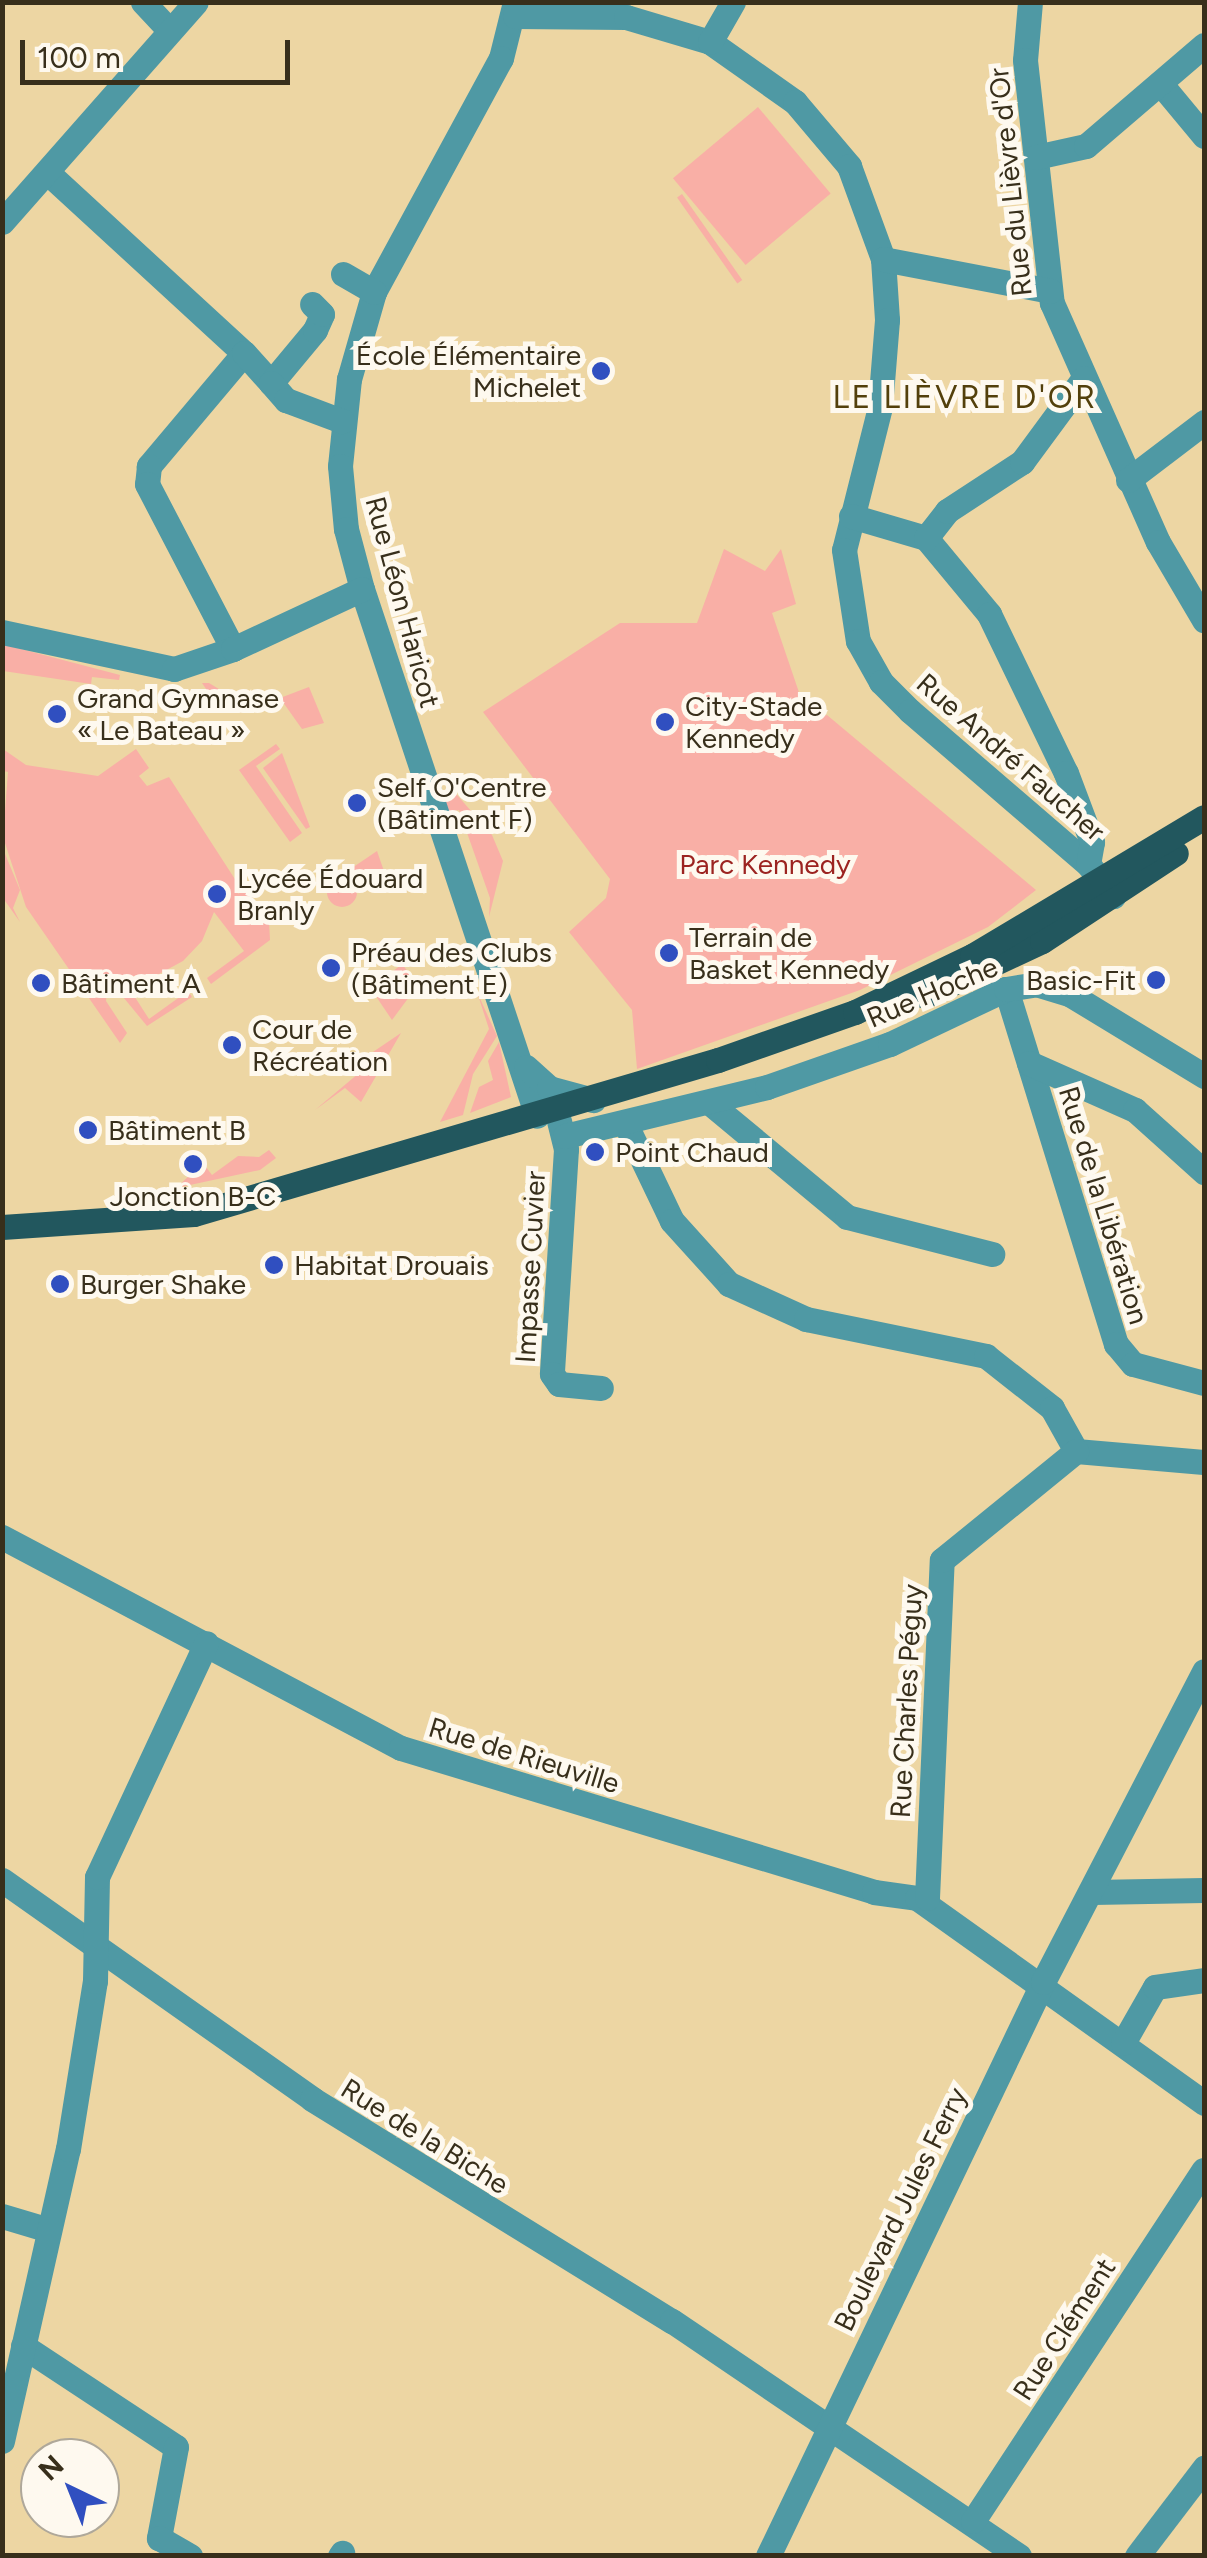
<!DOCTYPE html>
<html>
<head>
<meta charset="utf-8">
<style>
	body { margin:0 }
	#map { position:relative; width:1207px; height:2558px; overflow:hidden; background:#edd6a3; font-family:Figtree,sans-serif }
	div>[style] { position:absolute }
	.green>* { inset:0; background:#f9afa6; transform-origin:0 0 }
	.round { border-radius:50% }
	.minor>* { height:25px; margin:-12.5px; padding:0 12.5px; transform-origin:12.5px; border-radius:12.5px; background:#4f99a4 }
	.major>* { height:25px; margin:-12.5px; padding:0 12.5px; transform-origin:12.5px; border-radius:12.5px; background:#22575e }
	.dots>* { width:28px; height:28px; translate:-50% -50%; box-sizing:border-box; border:5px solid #fef9ef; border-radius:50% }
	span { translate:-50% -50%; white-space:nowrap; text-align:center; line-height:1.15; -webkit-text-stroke:10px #fef9ef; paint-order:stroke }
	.street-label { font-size:28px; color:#382f1b }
	.poi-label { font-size:28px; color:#382f1b }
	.right { translate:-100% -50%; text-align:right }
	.left { translate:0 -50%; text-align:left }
	.park-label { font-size:28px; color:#9c2320 }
	.quarter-label { font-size:32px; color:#53400b; letter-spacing:2.5px }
	.frame { position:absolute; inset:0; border:5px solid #382f1b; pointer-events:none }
	.north { position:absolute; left:20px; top:2438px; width:100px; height:100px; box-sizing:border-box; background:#fef9ef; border:2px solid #afa89a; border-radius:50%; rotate:317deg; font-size:28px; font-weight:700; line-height:40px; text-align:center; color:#382f1b }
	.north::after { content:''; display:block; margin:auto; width:35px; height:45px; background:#304fc0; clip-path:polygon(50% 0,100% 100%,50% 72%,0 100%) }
	.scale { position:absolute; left:20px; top:40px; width:270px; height:45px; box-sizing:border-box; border:5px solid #382f1b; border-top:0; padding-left:12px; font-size:30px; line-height:35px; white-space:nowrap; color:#382f1b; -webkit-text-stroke:8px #fef9ef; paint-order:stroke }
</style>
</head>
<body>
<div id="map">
	<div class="green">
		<i style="left:758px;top:107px;width:113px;height:111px;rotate:50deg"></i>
		<i style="left:682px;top:194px;width:105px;height:6px;rotate:55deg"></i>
		<i style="clip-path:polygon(724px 549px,765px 571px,781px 549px,796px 604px,772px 613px,805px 710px,814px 719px,827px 715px,1036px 890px,988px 927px,860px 990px,637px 1069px,632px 1010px,569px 932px,606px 898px,610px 879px,483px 712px,620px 623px,697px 623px)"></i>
		<i style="clip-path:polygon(2px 644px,120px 675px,119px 680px,92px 677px,91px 684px,3px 671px)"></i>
		<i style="clip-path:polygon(202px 683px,209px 683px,237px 700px,221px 711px)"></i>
		<i style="clip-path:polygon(309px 687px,324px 723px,302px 729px,280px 698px)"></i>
		<i style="clip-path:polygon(276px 744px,280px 749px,256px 766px,302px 833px,290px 842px,239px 770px)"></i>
		<i style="clip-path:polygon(3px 749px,26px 765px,98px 776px,136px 749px,149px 768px,139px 776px,147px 786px,169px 777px,240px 887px,238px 894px,246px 889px,269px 921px,270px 940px,211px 984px,207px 978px,244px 951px,214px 912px,202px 941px,183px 961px,159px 974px,122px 977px,149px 1019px,188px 991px,192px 997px,147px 1026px,119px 992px,107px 991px,106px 1001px,127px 1033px,120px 1043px,26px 907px,3px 837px,8px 772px,3px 771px)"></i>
		<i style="clip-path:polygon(282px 753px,310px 827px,306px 829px,263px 768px)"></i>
		<i style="clip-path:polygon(451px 788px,492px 835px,503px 861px,489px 917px,490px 898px,459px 810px,449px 812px,441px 793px)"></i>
		<i style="clip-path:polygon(3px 849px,20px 890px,13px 908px,20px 922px,3px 898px)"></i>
		<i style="clip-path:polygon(377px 851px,386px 877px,364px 892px,349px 870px)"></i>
		<i class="round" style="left:327px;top:877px;width:30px;height:30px"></i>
		<i style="clip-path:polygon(402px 964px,418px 985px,392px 1020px,371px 989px)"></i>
		<i style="clip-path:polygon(477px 992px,497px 1036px,473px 1074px,463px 1115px,440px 1122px,489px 1029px)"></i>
		<i style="clip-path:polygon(401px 1033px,361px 1102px,345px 1088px,315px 1110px,365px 1068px,356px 1055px,367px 1056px)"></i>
		<i style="clip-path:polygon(499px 1042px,511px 1097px,470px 1113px,479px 1087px,493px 1080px,488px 1061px)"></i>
		<i style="clip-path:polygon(269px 1150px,276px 1158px,260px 1170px,176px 1188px,203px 1163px,212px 1175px,238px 1156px,259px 1157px)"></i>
	</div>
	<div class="minor">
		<i style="left:143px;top:2px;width:37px;rotate:47deg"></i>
		<i style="left:515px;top:2px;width:58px;rotate:104deg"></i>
		<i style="left:501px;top:58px;width:266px;rotate:118.5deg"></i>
		<i style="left:374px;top:292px;width:91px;rotate:106deg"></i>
		<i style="left:349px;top:379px;width:87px;rotate:95.9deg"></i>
		<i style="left:340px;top:466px;width:63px;rotate:84.6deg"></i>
		<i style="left:346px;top:529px;width:62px;rotate:75.1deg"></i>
		<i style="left:362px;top:589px;width:555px;rotate:71.63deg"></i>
		<i style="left:1030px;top:2px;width:58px;rotate:94.9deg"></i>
		<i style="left:1025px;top:60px;width:244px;rotate:83.7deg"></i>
		<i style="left:1052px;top:303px;width:261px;rotate:66.1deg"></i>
		<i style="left:1158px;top:542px;width:91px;rotate:59.5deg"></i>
		<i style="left:515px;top:16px;width:111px;rotate:0.5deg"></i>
		<i style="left:626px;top:17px;width:88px;rotate:16.6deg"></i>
		<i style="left:710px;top:42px;width:104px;rotate:35.2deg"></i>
		<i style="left:795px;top:102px;width:84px;rotate:49.8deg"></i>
		<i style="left:849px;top:166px;width:99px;rotate:69.9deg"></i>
		<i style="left:883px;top:259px;width:61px;rotate:86.2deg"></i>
		<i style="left:887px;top:320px;width:87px;rotate:94.6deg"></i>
		<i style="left:880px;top:407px;width:147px;rotate:104.1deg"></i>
		<i style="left:844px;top:550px;width:92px;rotate:81.3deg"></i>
		<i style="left:858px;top:641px;width:47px;rotate:60.7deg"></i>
		<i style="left:881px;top:682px;width:41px;rotate:45deg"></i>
		<i style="left:910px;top:711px;width:235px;rotate:40.7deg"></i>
		<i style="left:1088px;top:864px;width:41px;rotate:52deg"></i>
		<i style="left:710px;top:42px;width:46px;rotate:-60.1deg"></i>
		<i style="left:1160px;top:83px;width:69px;rotate:50.3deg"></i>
		<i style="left:1036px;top:157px;width:51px;rotate:-12.4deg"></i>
		<i style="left:1086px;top:146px;width:155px;rotate:-40.6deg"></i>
		<i style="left:48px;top:173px;width:266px;rotate:42.6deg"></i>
		<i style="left:244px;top:353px;width:148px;rotate:130.1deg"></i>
		<i style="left:149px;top:466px;width:18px;rotate:96deg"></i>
		<i style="left:147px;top:484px;width:186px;rotate:62.5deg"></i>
		<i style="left:2px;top:222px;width:293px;rotate:-48.6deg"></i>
		<i style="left:883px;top:259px;width:170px;rotate:10.8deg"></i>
		<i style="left:343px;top:274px;width:36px;rotate:30deg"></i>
		<i style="left:244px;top:353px;width:40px;rotate:48deg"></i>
		<i style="left:271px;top:383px;width:69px;rotate:-50.3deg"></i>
		<i style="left:315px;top:330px;width:17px;rotate:-66deg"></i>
		<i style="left:322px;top:314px;width:14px;rotate:-135deg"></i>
		<i style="left:271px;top:383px;width:23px;rotate:49deg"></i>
		<i style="left:286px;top:400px;width:60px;rotate:20.6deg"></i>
		<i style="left:1128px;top:480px;width:96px;rotate:-37.3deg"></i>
		<i style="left:851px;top:516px;width:78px;rotate:16.3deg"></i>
		<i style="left:926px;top:538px;width:99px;rotate:50.3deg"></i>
		<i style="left:989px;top:614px;width:177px;rotate:64.2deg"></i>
		<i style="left:1066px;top:773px;width:74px;rotate:69.4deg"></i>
		<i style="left:1092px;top:842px;width:22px;rotate:100deg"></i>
		<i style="left:926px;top:538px;width:34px;rotate:-52deg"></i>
		<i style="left:947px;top:511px;width:90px;rotate:-33.2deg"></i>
		<i style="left:1022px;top:462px;width:104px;rotate:-53.6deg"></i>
		<i style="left:2px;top:632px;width:176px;rotate:12.1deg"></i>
		<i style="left:174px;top:669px;width:62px;rotate:-18.7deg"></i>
		<i style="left:233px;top:649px;width:142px;rotate:-24.9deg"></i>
		<i style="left:1006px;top:989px;width:372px;rotate:72.8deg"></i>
		<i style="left:1116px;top:1344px;width:26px;rotate:50deg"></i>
		<i style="left:1133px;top:1364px;width:73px;rotate:15deg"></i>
		<i style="left:1029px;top:1063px;width:116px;rotate:23.9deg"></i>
		<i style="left:1135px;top:1110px;width:93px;rotate:41.9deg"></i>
		<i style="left:526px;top:1067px;width:31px;rotate:42deg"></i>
		<i style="left:549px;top:1088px;width:46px;rotate:15.3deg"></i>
		<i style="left:711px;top:1104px;width:177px;rotate:39.7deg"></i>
		<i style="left:847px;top:1217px;width:150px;rotate:14.3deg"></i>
		<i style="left:559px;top:1121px;width:29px;rotate:76deg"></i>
		<i style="left:566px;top:1149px;width:225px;rotate:93.6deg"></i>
		<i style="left:552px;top:1374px;width:12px;rotate:55deg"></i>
		<i style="left:559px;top:1384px;width:42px;rotate:5.4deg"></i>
		<i style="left:626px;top:1125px;width:106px;rotate:64.4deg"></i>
		<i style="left:672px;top:1221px;width:85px;rotate:47.9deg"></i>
		<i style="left:729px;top:1284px;width:85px;rotate:24.4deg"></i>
		<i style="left:806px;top:1319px;width:184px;rotate:11.6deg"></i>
		<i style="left:986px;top:1356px;width:84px;rotate:38.2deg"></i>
		<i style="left:1052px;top:1408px;width:49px;rotate:60.8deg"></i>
		<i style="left:565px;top:1136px;width:208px;rotate:-13.6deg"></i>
		<i style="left:767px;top:1087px;width:130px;rotate:-19.3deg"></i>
		<i style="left:890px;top:1044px;width:128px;rotate:-25.4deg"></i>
		<i style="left:1006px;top:989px;width:30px;rotate:-9deg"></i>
		<i style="left:1036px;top:984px;width:37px;rotate:17deg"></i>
		<i style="left:1071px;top:995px;width:156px;rotate:31.3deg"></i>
		<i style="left:1076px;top:1451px;width:128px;rotate:4.9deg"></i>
		<i style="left:2px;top:1537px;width:451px;rotate:27.9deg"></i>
		<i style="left:401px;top:1748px;width:494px;rotate:16.9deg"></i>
		<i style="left:874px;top:1892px;width:43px;rotate:7.9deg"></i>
		<i style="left:917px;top:1898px;width:353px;rotate:35.5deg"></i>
		<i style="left:2px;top:1880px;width:380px;rotate:35.2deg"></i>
		<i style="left:312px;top:2099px;width:423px;rotate:31.7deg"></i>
		<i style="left:672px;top:2321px;width:419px;rotate:34.1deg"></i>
		<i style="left:1092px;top:1892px;width:112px;rotate:-1deg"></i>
		<i style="left:927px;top:1898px;width:338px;rotate:-87.5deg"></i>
		<i style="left:942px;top:1560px;width:173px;rotate:-39.1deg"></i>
		<i style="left:1123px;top:2043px;width:64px;rotate:-60.3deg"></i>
		<i style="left:1155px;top:1987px;width:49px;rotate:-8.1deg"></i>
		<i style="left:2px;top:2216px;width:49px;rotate:16.6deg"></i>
		<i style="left:23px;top:2346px;width:183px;rotate:33.4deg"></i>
		<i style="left:176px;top:2447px;width:93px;rotate:100.6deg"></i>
		<i style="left:159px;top:2538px;width:36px;rotate:30deg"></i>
		<i style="left:2px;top:2441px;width:299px;rotate:-77.3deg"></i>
		<i style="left:68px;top:2149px;width:170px;rotate:-80.9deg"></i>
		<i style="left:95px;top:1981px;width:104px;rotate:-88.9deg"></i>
		<i style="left:97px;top:1877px;width:258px;rotate:-65deg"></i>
		<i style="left:973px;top:2521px;width:420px;rotate:-56.7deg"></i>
		<i style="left:340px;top:2556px;width:4px;rotate:-56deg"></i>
		<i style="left:768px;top:2556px;width:636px;rotate:-64.4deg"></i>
		<i style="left:1043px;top:1982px;width:350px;rotate:-62.6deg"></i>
		<i style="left:1137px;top:2556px;width:111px;rotate:-52.7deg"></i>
	</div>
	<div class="major">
		<i style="left:925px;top:996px;width:129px;rotate:-25.2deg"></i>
		<i style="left:1042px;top:941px;width:160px;rotate:-33.3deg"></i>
		<i style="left:2px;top:1227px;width:192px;rotate:-3.9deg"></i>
		<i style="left:194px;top:1214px;width:546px;rotate:-16.38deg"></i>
		<i style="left:718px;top:1060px;width:145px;rotate:-19.3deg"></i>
		<i style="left:855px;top:1012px;width:130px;rotate:-25.6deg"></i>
		<i style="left:972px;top:956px;width:270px;rotate:-30.9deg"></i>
	</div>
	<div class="dots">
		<i style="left:601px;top:371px;background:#304fc0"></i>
		<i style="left:57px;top:714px;background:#304fc0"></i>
		<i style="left:665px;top:722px;background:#304fc0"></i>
		<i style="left:357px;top:803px;background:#304fc0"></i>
		<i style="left:217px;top:894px;background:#304fc0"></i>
		<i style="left:669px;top:953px;background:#304fc0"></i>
		<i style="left:331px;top:968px;background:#304fc0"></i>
		<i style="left:1156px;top:980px;background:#304fc0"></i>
		<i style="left:41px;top:983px;background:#304fc0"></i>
		<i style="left:232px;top:1045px;background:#304fc0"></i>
		<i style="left:88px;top:1130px;background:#304fc0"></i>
		<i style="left:595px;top:1152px;background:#304fc0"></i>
		<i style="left:193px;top:1164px;background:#304fc0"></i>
		<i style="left:274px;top:1265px;background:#304fc0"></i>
		<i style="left:60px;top:1284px;background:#304fc0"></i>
	</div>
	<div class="street-label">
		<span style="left:1010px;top:182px;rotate:-96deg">Rue du Lièvre d'Or</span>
		<span style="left:403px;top:602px;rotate:75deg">Rue Léon Haricot</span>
		<span style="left:1011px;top:757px;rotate:41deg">Rue André Faucher</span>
		<span style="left:932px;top:992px;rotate:-23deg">Rue Hoche</span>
		<span style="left:1104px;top:1205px;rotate:73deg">Rue de la Libération</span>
		<span style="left:530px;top:1267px;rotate:-87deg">Impasse Cuvier</span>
		<span style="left:906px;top:1701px;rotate:-87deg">Rue Charles Péguy</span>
		<span style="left:524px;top:1755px;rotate:17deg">Rue de Rieuville</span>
		<span style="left:425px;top:2136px;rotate:32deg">Rue de la Biche</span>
		<span style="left:900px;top:2209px;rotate:-64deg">Boulevard Jules Ferry</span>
		<span style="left:1064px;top:2329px;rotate:-57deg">Rue Clément</span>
	</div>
	<div class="poi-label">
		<span class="right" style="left:581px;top:371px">École Élémentaire<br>Michelet</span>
		<span class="left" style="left:77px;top:714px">Grand Gymnase<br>« Le Bateau »</span>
		<span class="left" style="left:685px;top:722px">City-Stade<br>Kennedy</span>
		<span class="left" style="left:377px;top:803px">Self O'Centre<br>(Bâtiment F)</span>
		<span class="left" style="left:237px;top:894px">Lycée Édouard<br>Branly</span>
		<span class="left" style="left:689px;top:953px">Terrain de<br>Basket Kennedy</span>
		<span class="left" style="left:351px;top:968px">Préau des Clubs<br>(Bâtiment E)</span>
		<span class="right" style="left:1136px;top:980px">Basic-Fit</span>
		<span class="left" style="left:61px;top:983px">Bâtiment A</span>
		<span class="left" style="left:252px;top:1045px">Cour de<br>Récréation</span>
		<span class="left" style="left:108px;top:1130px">Bâtiment B</span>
		<span class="left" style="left:615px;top:1152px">Point Chaud</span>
		<span style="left:193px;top:1196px">Jonction B-C</span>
		<span class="left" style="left:294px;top:1265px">Habitat Drouais</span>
		<span class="left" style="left:80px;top:1284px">Burger Shake</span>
	</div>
	<div class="park-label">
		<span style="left:765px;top:864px">Parc Kennedy</span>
	</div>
	<div class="quarter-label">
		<span style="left:965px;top:397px">LE LIÈVRE D'OR</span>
	</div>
	<div class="frame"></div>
	<div class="north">N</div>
	<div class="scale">100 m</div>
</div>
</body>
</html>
